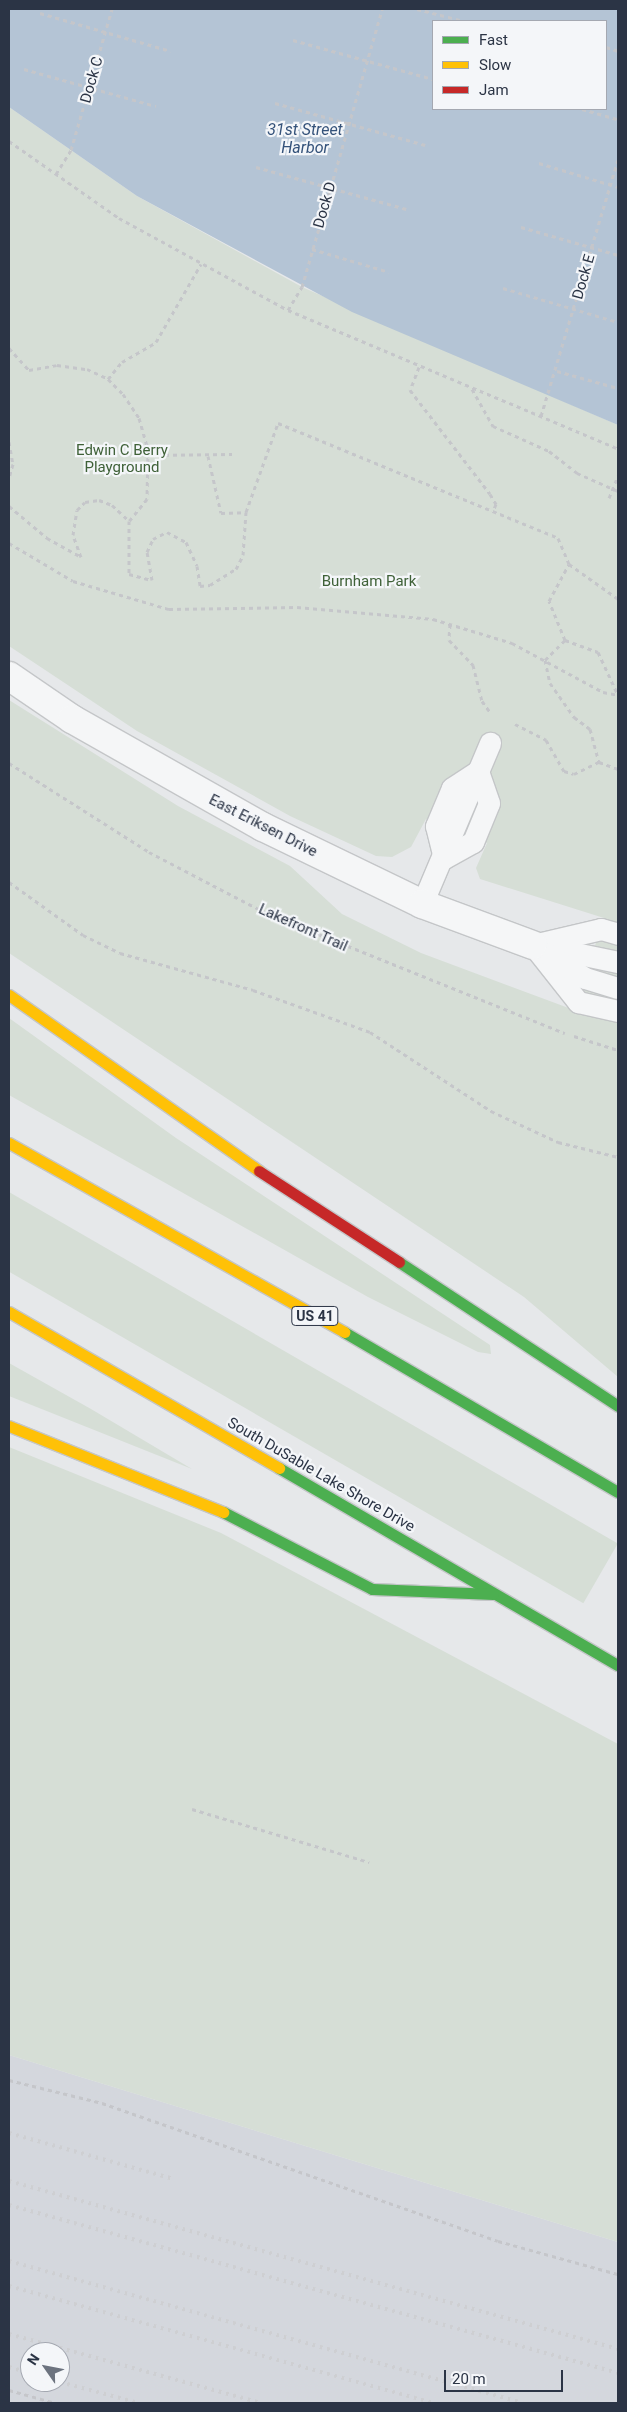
<!DOCTYPE html>
<html>
<head>
<meta charset="utf-8">
<style>
	body { margin:0 }
	#map { position:relative; width:627px; height:2412px; overflow:hidden; background:#e6e8ea; font-family:Roboto,sans-serif }
	div>[style] { position:absolute }
	.built>* { inset:0; background:#d4d7dd }
	.green>* { inset:0; background:#d6ded6; transform-origin:0 0 }
	.water>* { inset:0; background:#b4c4d5 }
	.path>* { height:3px; margin-top:-1.5px; transform-origin:0; background:repeating-linear-gradient(90deg,#c5c6ca 0 4px,transparent 0 8px) }
	.roads { filter:drop-shadow(1px 0 #c4c6c8) drop-shadow(-1px 0 #c4c6c8) drop-shadow(0 1px #c4c6c8) drop-shadow(0 -1px #c4c6c8) }
	.lane>* { height:21px; margin:-10.5px; padding:0 10.5px; transform-origin:10.5px; border-radius:10.5px; background:#f5f6f7 }
	.street>* { height:28px; margin:-14px; padding:0 14px; transform-origin:14px; border-radius:14px; background:#f5f6f7 }
	.fast>* { height:11px; margin:-5.5px; padding:0 5.5px; transform-origin:5.5px; border-radius:5.5px; background:#4caf50 }
	.slow>* { height:11px; margin:-5.5px; padding:0 5.5px; transform-origin:5.5px; border-radius:5.5px; background:#ffc107 }
	.jam>* { height:11px; margin:-5.5px; padding:0 5.5px; transform-origin:5.5px; border-radius:5.5px; background:#c62828 }
	.rail>* { height:4px; margin-top:-2px; transform-origin:0; background:repeating-linear-gradient(90deg,#cecfd2 0 2.5px,transparent 0 7.5px) }
	span { translate:-50% -50%; white-space:nowrap; text-align:center; line-height:1.15; -webkit-text-stroke:4.5px #f4f6f9; paint-order:stroke }
	.shield-label span { padding:1px 4px; background:#f4f6f9; border:1px solid; border-radius:4px; -webkit-text-stroke-width:0 }
	.shield-label { font-size:14px; color:#2b3445; font-weight:700 }
	.street-label { font-size:15px; color:#2b3445 }
	.park-label { font-size:15px; color:#3f6138 }
	.water-label { font-size:16px; color:#34527a; font-style:italic }
	.frame { position:absolute; inset:0; border:10px solid #2b3445; pointer-events:none }
	.legend { position:absolute; left:432px; top:20px; width:175px; height:90px; box-sizing:border-box; background:#f4f6f9; border:1px solid #a4a8b1; margin:0; padding:6px 9px; list-style:none; font-size:15px; color:#2b3445 }
	.legend li { display:flex; align-items:center; gap:10px; height:25px }
	.legend b { width:25px; border:1px solid #a4a8b1 }
	.north { position:absolute; left:20px; top:2342px; width:50px; height:50px; box-sizing:border-box; background:#f4f6f9; border:1px solid #a4a8b1; border-radius:50%; rotate:303deg; font-size:14px; font-weight:700; line-height:20px; text-align:center; color:#2b3445 }
	.north::after { content:''; display:block; margin:auto; width:18px; height:22px; background:#6c737f; clip-path:polygon(50% 0,100% 100%,50% 72%,0 100%) }
	.scale { position:absolute; left:444px; top:2370px; width:119px; height:22px; box-sizing:border-box; border:2px solid #2b3445; border-top:0; padding-left:6px; font-size:15px; line-height:18px; white-space:nowrap; color:#2b3445; -webkit-text-stroke:4px #f4f6f9; paint-order:stroke }
</style>
</head>
<body>
<div id="map">
	<div class="built">
		<i style="clip-path:polygon(evenodd,9px 2055px,618px 2242px,618px 2403px,9px 2403px,9px 2055px,30px 2352px,60px 2352px,60px 2382px,30px 2382px,30px 2352px)"></i>
	</div>
	<div class="green">
		<i style="clip-path:polygon(9px 107px,137px 196px,302px 287px,618px 425px,618px 1377px,524px 1297px,9px 953px,9px 700px,178px 806px,290px 866px,342px 914px,421px 953px,574px 1010px,604px 918px,480px 879px,476px 868px,487px 843px,426px 819px,411px 847px,392px 857px,376px 856px,290px 816px,137px 731px,9px 646px)"></i>
		<i style="clip-path:polygon(9px 1018px,176px 1138px,490px 1345px,491px 1354px,478px 1352px,368px 1297px,9px 1095px)"></i>
		<i style="left:9px;top:1192px;width:703px;height:69px;rotate:30deg"></i>
		<i style="clip-path:polygon(9px 1363px,91px 1409px,192px 1469px,9px 1396px)"></i>
		<i style="clip-path:polygon(9px 1447px,221px 1533px,618px 1744px,618px 2242px,9px 2055px)"></i>
	</div>
	<div class="water">
		<i style="clip-path:polygon(evenodd,9px 9px,618px 9px,618px 425px,352px 312px,137px 196px,9px 107px,9px 9px,433px 21px,606px 21px,606px 109px,433px 109px,433px 21px)"></i>
	</div>
	<div class="path">
		<i style="left:417px;top:9px;width:44px;rotate:14.3deg"></i>
		<i style="left:40px;top:13px;width:136px;rotate:16.2deg"></i>
		<i style="left:293px;top:40px;width:145px;rotate:15.6deg"></i>
		<i style="left:606px;top:47px;width:13px;rotate:18deg"></i>
		<i style="left:24px;top:69px;width:137px;rotate:15.7deg"></i>
		<i style="left:275px;top:103px;width:156px;rotate:15.6deg"></i>
		<i style="left:582px;top:109px;width:37px;rotate:16deg"></i>
		<i style="left:9px;top:141px;width:134px;rotate:35deg"></i>
		<i style="left:119px;top:218px;width:192px;rotate:28.6deg"></i>
		<i style="left:288px;top:310px;width:358px;rotate:22.8deg"></i>
		<i style="left:539px;top:163px;width:83px;rotate:16.9deg"></i>
		<i style="left:256px;top:167px;width:156px;rotate:15.6deg"></i>
		<i style="left:56px;top:174px;width:28px;rotate:-58deg"></i>
		<i style="left:71px;top:150px;width:147px;rotate:-73.8deg"></i>
		<i style="left:521px;top:227px;width:101px;rotate:16.1deg"></i>
		<i style="left:312px;top:249px;width:80px;rotate:16.6deg"></i>
		<i style="left:503px;top:288px;width:120px;rotate:16.5deg"></i>
		<i style="left:288px;top:310px;width:27px;rotate:-59deg"></i>
		<i style="left:302px;top:287px;width:289px;rotate:-73.9deg"></i>
		<i style="left:9px;top:348px;width:30px;rotate:48deg"></i>
		<i style="left:29px;top:370px;width:28px;rotate:-10deg"></i>
		<i style="left:57px;top:365px;width:30px;rotate:8deg"></i>
		<i style="left:87px;top:369px;width:23px;rotate:25deg"></i>
		<i style="left:108px;top:379px;width:21px;rotate:45deg"></i>
		<i style="left:123px;top:394px;width:29px;rotate:56deg"></i>
		<i style="left:139px;top:418px;width:33px;rotate:74deg"></i>
		<i style="left:148px;top:450px;width:49px;rotate:91.2deg"></i>
		<i style="left:147px;top:499px;width:28px;rotate:129deg"></i>
		<i style="left:419px;top:367px;width:25px;rotate:111deg"></i>
		<i style="left:410px;top:390px;width:131px;rotate:52.4deg"></i>
		<i style="left:490px;top:494px;width:12px;rotate:59deg"></i>
		<i style="left:496px;top:504px;width:8px;rotate:113deg"></i>
		<i style="left:557px;top:371px;width:63px;rotate:15.6deg"></i>
		<i style="left:108px;top:379px;width:22px;rotate:-51deg"></i>
		<i style="left:122px;top:362px;width:39px;rotate:-30deg"></i>
		<i style="left:156px;top:342px;width:90px;rotate:-60deg"></i>
		<i style="left:472px;top:389px;width:43px;rotate:60.4deg"></i>
		<i style="left:493px;top:426px;width:61px;rotate:24.1deg"></i>
		<i style="left:549px;top:451px;width:36px;rotate:38deg"></i>
		<i style="left:577px;top:473px;width:45px;rotate:23.7deg"></i>
		<i style="left:541px;top:416px;width:267px;rotate:-73.3deg"></i>
		<i style="left:9px;top:442px;width:22px;rotate:80deg"></i>
		<i style="left:13px;top:464px;width:15px;rotate:106deg"></i>
		<i style="left:149px;top:455px;width:83px;rotate:-0.7deg"></i>
		<i style="left:208px;top:456px;width:58px;rotate:77.2deg"></i>
		<i style="left:221px;top:513px;width:25px;rotate:-2deg"></i>
		<i style="left:609px;top:498px;width:24px;rotate:-68deg"></i>
		<i style="left:9px;top:506px;width:50px;rotate:40.1deg"></i>
		<i style="left:47px;top:538px;width:39px;rotate:29deg"></i>
		<i style="left:81px;top:557px;width:23px;rotate:-110deg"></i>
		<i style="left:73px;top:535px;width:25px;rotate:-81deg"></i>
		<i style="left:77px;top:510px;width:11px;rotate:-45deg"></i>
		<i style="left:85px;top:502px;width:14px;rotate:-8deg"></i>
		<i style="left:99px;top:500px;width:14px;rotate:21deg"></i>
		<i style="left:112px;top:505px;width:23px;rotate:43deg"></i>
		<i style="left:129px;top:521px;width:53px;rotate:90deg"></i>
		<i style="left:129px;top:574px;width:24px;rotate:15deg"></i>
		<i style="left:152px;top:580px;width:28px;rotate:-100deg"></i>
		<i style="left:147px;top:552px;width:14px;rotate:-65deg"></i>
		<i style="left:153px;top:539px;width:16px;rotate:-27deg"></i>
		<i style="left:167px;top:532px;width:21px;rotate:28deg"></i>
		<i style="left:186px;top:542px;width:26px;rotate:65deg"></i>
		<i style="left:197px;top:566px;width:20px;rotate:81deg"></i>
		<i style="left:200px;top:586px;width:10px;rotate:-6deg"></i>
		<i style="left:210px;top:585px;width:31px;rotate:-32deg"></i>
		<i style="left:236px;top:569px;width:16px;rotate:-63deg"></i>
		<i style="left:243px;top:555px;width:43px;rotate:-86deg"></i>
		<i style="left:246px;top:512px;width:95px;rotate:-70.2deg"></i>
		<i style="left:278px;top:423px;width:303px;rotate:22.3deg"></i>
		<i style="left:558px;top:538px;width:28px;rotate:67deg"></i>
		<i style="left:569px;top:564px;width:60px;rotate:35.5deg"></i>
		<i style="left:9px;top:543px;width:74px;rotate:30.7deg"></i>
		<i style="left:73px;top:581px;width:100px;rotate:16.3deg"></i>
		<i style="left:169px;top:609px;width:128px;rotate:-0.9deg"></i>
		<i style="left:297px;top:607px;width:137px;rotate:5deg"></i>
		<i style="left:433px;top:619px;width:83px;rotate:16.9deg"></i>
		<i style="left:512px;top:643px;width:103px;rotate:28.3deg"></i>
		<i style="left:603px;top:692px;width:15px;rotate:11deg"></i>
		<i style="left:450px;top:624px;width:16px;rotate:94deg"></i>
		<i style="left:449px;top:640px;width:35px;rotate:46deg"></i>
		<i style="left:473px;top:665px;width:37px;rotate:76deg"></i>
		<i style="left:482px;top:701px;width:14px;rotate:54deg"></i>
		<i style="left:565px;top:640px;width:35px;rotate:20deg"></i>
		<i style="left:598px;top:652px;width:47px;rotate:65.1deg"></i>
		<i style="left:545px;top:660px;width:24px;rotate:78deg"></i>
		<i style="left:550px;top:683px;width:42px;rotate:54.8deg"></i>
		<i style="left:574px;top:717px;width:20px;rotate:37deg"></i>
		<i style="left:590px;top:729px;width:34px;rotate:75deg"></i>
		<i style="left:599px;top:762px;width:20px;rotate:20deg"></i>
		<i style="left:545px;top:660px;width:28px;rotate:-45deg"></i>
		<i style="left:565px;top:640px;width:42px;rotate:-112.3deg"></i>
		<i style="left:549px;top:601px;width:42px;rotate:-61.6deg"></i>
		<i style="left:515px;top:724px;width:35px;rotate:27deg"></i>
		<i style="left:546px;top:740px;width:36px;rotate:60deg"></i>
		<i style="left:564px;top:771px;width:10px;rotate:17deg"></i>
		<i style="left:574px;top:774px;width:28px;rotate:-26deg"></i>
		<i style="left:9px;top:763px;width:166px;rotate:32.4deg"></i>
		<i style="left:149px;top:852px;width:132px;rotate:27.5deg"></i>
		<i style="left:266px;top:913px;width:322px;rotate:21.9deg"></i>
		<i style="left:9px;top:882px;width:91px;rotate:35.6deg"></i>
		<i style="left:83px;top:935px;width:41px;rotate:25.9deg"></i>
		<i style="left:120px;top:953px;width:138px;rotate:15.5deg"></i>
		<i style="left:253px;top:990px;width:124px;rotate:19.7deg"></i>
		<i style="left:370px;top:1032px;width:145px;rotate:33.1deg"></i>
		<i style="left:491px;top:1111px;width:74px;rotate:24.8deg"></i>
		<i style="left:558px;top:1142px;width:62px;rotate:14deg"></i>
		<i style="left:574px;top:1036px;width:46px;rotate:17.7deg"></i>
		<i style="left:192px;top:1809px;width:185px;rotate:16.7deg"></i>
		<i style="left:9px;top:2080px;width:96px;rotate:13.9deg"></i>
		<i style="left:102px;top:2103px;width:419px;rotate:19.2deg"></i>
		<i style="left:498px;top:2241px;width:124px;rotate:15.4deg"></i>
		<i style="left:9px;top:2390px;width:49px;rotate:15.5deg"></i>
	</div>
	<div class="roads">
		<div class="lane">
			<i style="left:444px;top:858px;width:33px;rotate:-29deg"></i>
			<i style="left:473px;top:842px;width:42px;rotate:-67.7deg"></i>
			<i style="left:489px;top:803px;width:34px;rotate:-109deg"></i>
			<i style="left:444px;top:858px;width:33px;rotate:-104deg"></i>
			<i style="left:436px;top:826px;width:41px;rotate:-67.2deg"></i>
			<i style="left:452px;top:788px;width:31px;rotate:-33deg"></i>
			<i style="left:422px;top:904px;width:175px;rotate:-67.1deg"></i>
			<i style="left:533px;top:945px;width:73px;rotate:51.7deg"></i>
			<i style="left:578px;top:1002px;width:41px;rotate:12.7deg"></i>
			<i style="left:533px;top:945px;width:70px;rotate:-13.2deg"></i>
			<i style="left:601px;top:929px;width:18px;rotate:16deg"></i>
			<i style="left:546px;top:947px;width:74px;rotate:11.8deg"></i>
			<i style="left:546px;top:953px;width:46px;rotate:32.7deg"></i>
			<i style="left:585px;top:978px;width:34px;rotate:17deg"></i>
		</div>
		<div class="street">
			<i style="left:9px;top:676px;width:76px;rotate:34.3deg"></i>
			<i style="left:72px;top:719px;width:219px;rotate:29.5deg"></i>
			<i style="left:263px;top:827px;width:177px;rotate:25.8deg"></i>
			<i style="left:422px;top:904px;width:118px;rotate:20.3deg"></i>
		</div>
		<div class="fast">
			<i style="left:399px;top:1262px;width:262px;rotate:33.3deg"></i>
			<i style="left:344px;top:1332px;width:317px;rotate:30.3deg"></i>
			<i style="left:279px;top:1468px;width:392px;rotate:30.2deg"></i>
			<i style="left:223px;top:1512px;width:168px;rotate:27.3deg"></i>
			<i style="left:372px;top:1589px;width:121px;rotate:2.4deg"></i>
		</div>
		<div class="slow">
			<i style="left:9px;top:995px;width:306px;rotate:35.1deg"></i>
			<i style="left:9px;top:1143px;width:385px;rotate:29.4deg"></i>
			<i style="left:9px;top:1312px;width:312px;rotate:30deg"></i>
			<i style="left:9px;top:1426px;width:231px;rotate:21.9deg"></i>
		</div>
		<div class="jam">
			<i style="left:259px;top:1171px;width:167px;rotate:33deg"></i>
		</div>
	</div>
	<div class="rail">
		<i style="left:9px;top:2133px;width:171px;rotate:15.6deg"></i>
		<i style="left:9px;top:2181px;width:632px;rotate:15.42deg"></i>
		<i style="left:9px;top:2205px;width:632px;rotate:15.42deg"></i>
		<i style="left:9px;top:2261px;width:533px;rotate:15.44deg"></i>
		<i style="left:9px;top:2286px;width:440px;rotate:15.4deg"></i>
		<i style="left:9px;top:2334px;width:261px;rotate:15.3deg"></i>
		<i style="left:9px;top:2367px;width:22px;rotate:16deg"></i>
		<i style="left:60px;top:2382px;width:82px;rotate:14.9deg"></i>
	</div>
	<div class="shield-label">
		<span style="left:315px;top:1316px">US 41</span>
	</div>
	<div class="street-label">
		<span style="left:92px;top:80px;rotate:-74deg">Dock C</span>
		<span style="left:325px;top:205px;rotate:-74deg">Dock D</span>
		<span style="left:584px;top:277px;rotate:-74deg">Dock E</span>
		<span style="left:263px;top:826px;rotate:27deg">East Eriksen Drive</span>
		<span style="left:303px;top:928px;rotate:24deg">Lakefront Trail</span>
		<span style="left:321px;top:1475px;rotate:30deg">South DuSable Lake Shore Drive</span>
	</div>
	<div class="park-label">
		<span style="left:122px;top:459px">Edwin C Berry<br>Playground</span>
		<span style="left:369px;top:582px">Burnham Park</span>
	</div>
	<div class="water-label">
		<span style="left:305px;top:139px">31st Street<br>Harbor</span>
	</div>
	<div class="frame"></div>
	<ul class="legend">
	<li><b style="height:6px;background:#4caf50"></b>Fast</li>
	<li><b style="height:6px;background:#ffc107"></b>Slow</li>
	<li><b style="height:6px;background:#c62828"></b>Jam</li>
	</ul>
	<div class="north">N</div>
	<div class="scale">20 m</div>
</div>
</body>
</html>
